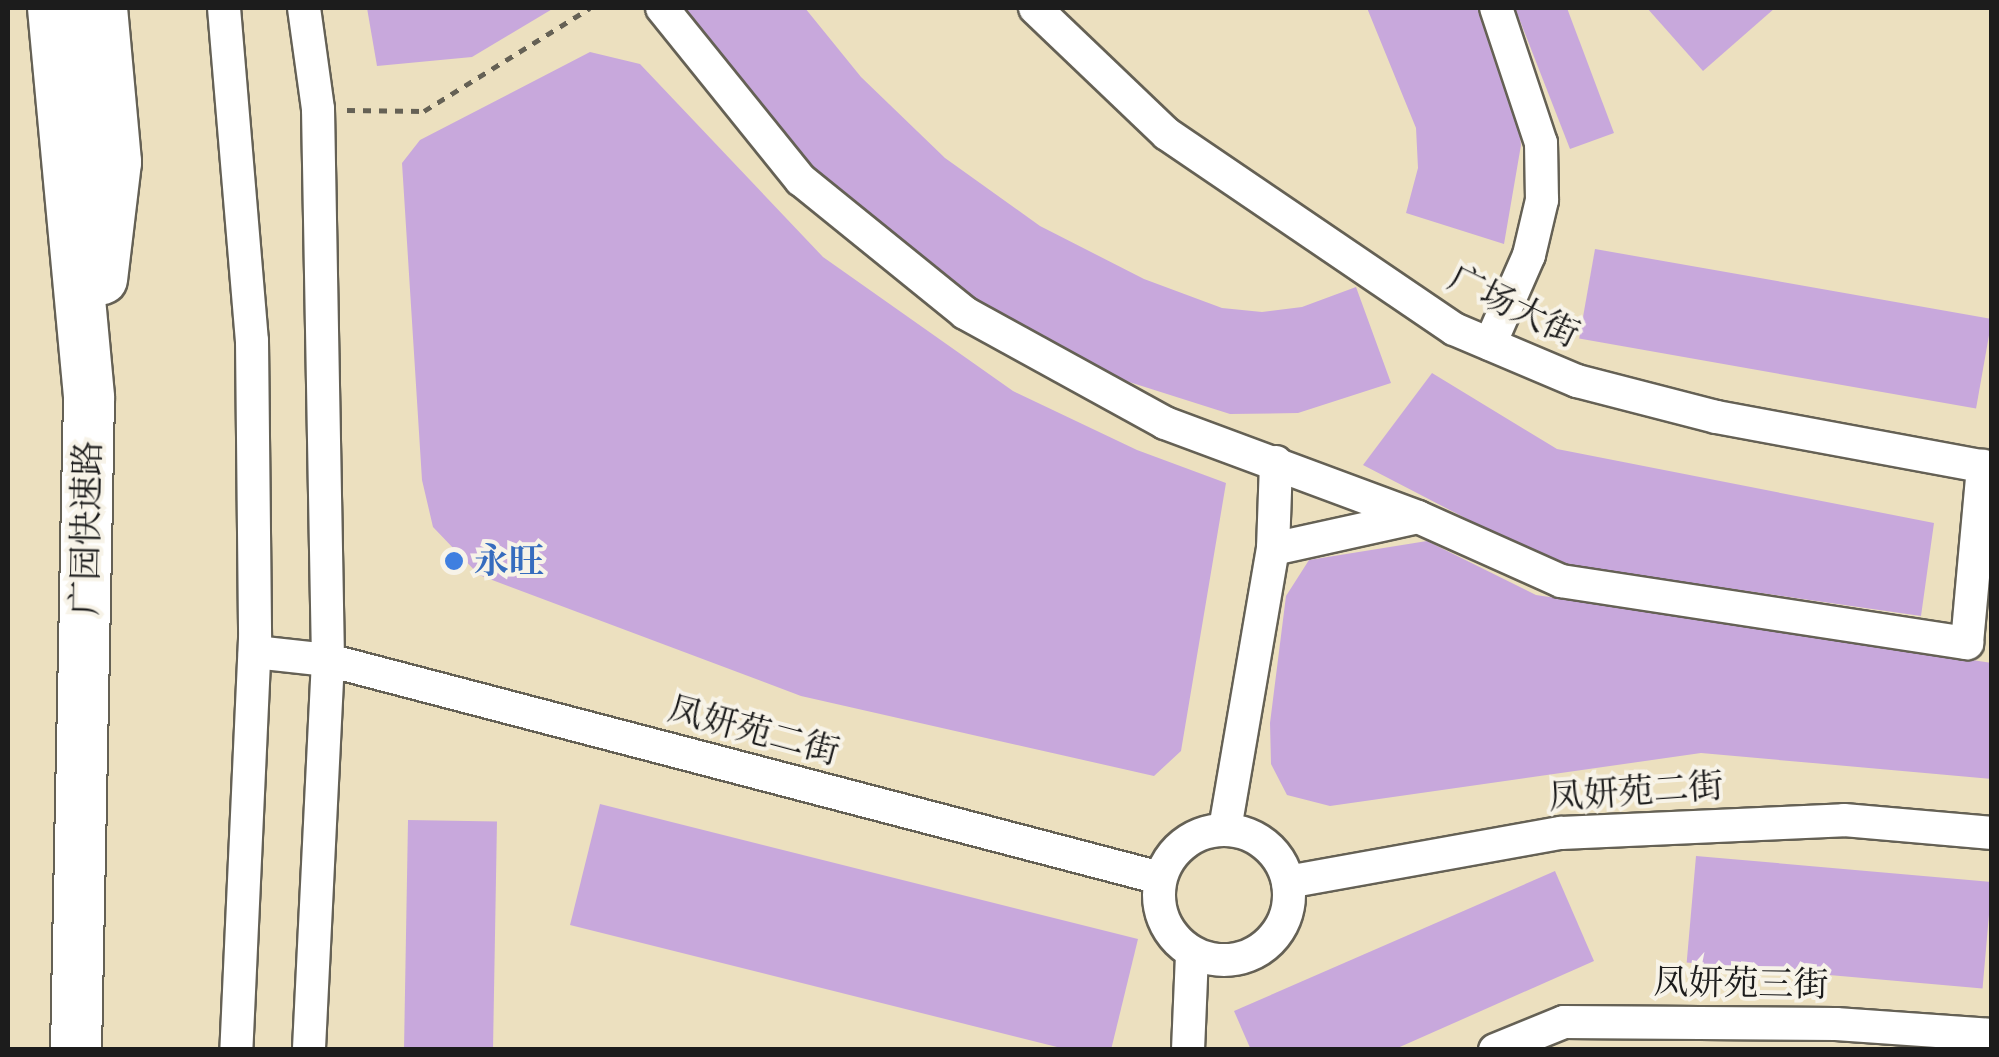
<!DOCTYPE html>
<html>
<head>
<meta charset="utf-8">
<style>
	body { margin:0 }
	#map { position:relative; width:1999px; height:1057px; overflow:hidden; background:#ece0bf; font-family:Alegreya,"Noto Serif SC",serif }
	div>[style] { position:absolute }
	.building>* { inset:0; background:#c8a8dc; transform-origin:0 0 }
	.path>* { height:5px; margin-top:-2.5px; transform-origin:0; background:repeating-linear-gradient(90deg,#656155 0 8px,transparent 0 16px) }
	.roads { filter:drop-shadow(2px 0 #656155) drop-shadow(-2px 0 #656155) drop-shadow(0 2px #656155) drop-shadow(0 -2px #656155) }
	.minor>* { height:32px; margin:-16px; padding:0 16px; transform-origin:16px; border-radius:16px; background:#fff }
	.minor>.ring { margin:-16px; padding:0; box-sizing:content-box; background:none; border:32px solid #fff; border-radius:50% }
	.highway>* { height:50px; margin:-25px; padding:0 25px; transform-origin:25px; border-radius:25px; background:#fff }
	.dots>* { width:28px; height:28px; translate:-50% -50%; box-sizing:border-box; border:5px solid #f7f3e8; border-radius:50% }
	span { translate:-50% -50%; white-space:nowrap; text-align:center; line-height:1.15; -webkit-text-stroke:8px #f7f3e8; paint-order:stroke }
	.street-label { font-size:35px; color:#1c1c1c }
	.shop-label { font-size:35px; color:#366cbe; font-weight:700 }
	.left { translate:0 -50%; text-align:left }
	.frame { position:absolute; inset:0; border:10px solid #1c1c1c; pointer-events:none }
</style>
</head>
<body>
<div id="map">
	<div class="building">
		<i style="clip-path:polygon(367px 8px,554px 8px,472px 57px,377px 66px)"></i>
		<i style="clip-path:polygon(682px 8px,805px 8px,861px 77px,945px 158px,1040px 226px,1144px 279px,1222px 308px,1262px 312px,1302px 307px,1356px 287px,1391px 383px,1298px 413px,1230px 414px,1104px 374px,988px 314px,831px 194px)"></i>
		<i style="clip-path:polygon(1367px 8px,1481px 8px,1517px 111px,1521px 145px,1504px 244px,1406px 213px,1418px 168px,1416px 128px)"></i>
		<i style="clip-path:polygon(1515px 8px,1567px 8px,1614px 133px,1570px 149px)"></i>
		<i style="clip-path:polygon(1647px 8px,1775px 8px,1703px 71px)"></i>
		<i style="clip-path:polygon(590px 52px,640px 64px,823px 257px,1013px 391px,1137px 450px,1226px 483px,1181px 751px,1154px 776px,801px 696px,479px 575px,433px 527px,422px 480px,402px 163px,420px 140px)"></i>
		<i style="left:1595px;top:249px;width:403px;height:91px;rotate:10deg"></i>
		<i style="clip-path:polygon(1432px 373px,1557px 449px,1934px 523px,1921px 616px,1552px 563px,1363px 465px)"></i>
		<i style="clip-path:polygon(1427px 541px,1536px 595px,1992px 663px,1992px 779px,1701px 753px,1330px 806px,1287px 795px,1271px 764px,1270px 723px,1286px 596px,1309px 560px)"></i>
		<i style="clip-path:polygon(600px 804px,1138px 939px,1111px 1050px,1069px 1050px,570px 925px)"></i>
		<i style="left:408px;top:820px;width:89px;height:230px;rotate:1deg"></i>
		<i style="left:1696px;top:856px;width:297px;height:107px;rotate:5deg"></i>
		<i style="clip-path:polygon(1555px 871px,1594px 961px,1393px 1050px,1251px 1050px,1234px 1011px)"></i>
	</div>
	<div class="path">
		<i style="left:347px;top:110px;width:77px;rotate:0.7deg"></i>
		<i style="left:424px;top:111px;width:195px;rotate:-31.8deg"></i>
	</div>
	<div class="roads">
		<div class="minor">
			<i style="left:224px;top:8px;width:334px;rotate:85.2deg"></i>
			<i style="left:252px;top:341px;width:298px;rotate:89.4deg"></i>
			<i style="left:255px;top:639px;width:411px;rotate:92.6deg"></i>
			<i style="left:304px;top:8px;width:102px;rotate:82.1deg"></i>
			<i style="left:318px;top:109px;width:551px;rotate:88.96deg"></i>
			<i style="left:328px;top:660px;width:390px;rotate:92.8deg"></i>
			<i style="left:662px;top:8px;width:221px;rotate:51.1deg"></i>
			<i style="left:801px;top:180px;width:211px;rotate:39deg"></i>
			<i style="left:965px;top:313px;width:228px;rotate:28.8deg"></i>
			<i style="left:1165px;top:423px;width:270px;rotate:20.4deg"></i>
			<i style="left:1035px;top:8px;width:182px;rotate:43.7deg"></i>
			<i style="left:1167px;top:134px;width:347px;rotate:34.2deg"></i>
			<i style="left:1454px;top:329px;width:134px;rotate:22.9deg"></i>
			<i style="left:1577px;top:381px;width:144px;rotate:14.5deg"></i>
			<i style="left:1716px;top:417px;width:281px;rotate:10.5deg"></i>
			<i style="left:1490px;top:344px;width:97px;rotate:-66.3deg"></i>
			<i style="left:1529px;top:255px;width:57px;rotate:-76.7deg"></i>
			<i style="left:1542px;top:200px;width:57px;rotate:-91deg"></i>
			<i style="left:1541px;top:143px;width:142px;rotate:-108.4deg"></i>
			<i style="left:1273px;top:549px;width:87px;rotate:-88deg"></i>
			<i style="left:255px;top:652px;width:73px;rotate:6.3deg"></i>
			<i style="left:328px;top:660px;width:860px;rotate:14.68deg"></i>
			<i style="left:1225px;top:829px;width:284px;rotate:-80.3deg"></i>
			<i style="left:1273px;top:549px;width:148px;rotate:-12.4deg"></i>
			<i style="left:1418px;top:517px;width:157px;rotate:24.1deg"></i>
			<i style="left:1561px;top:581px;width:411px;rotate:8.7deg"></i>
			<i style="left:1967px;top:643px;width:178px;rotate:-84.8deg"></i>
			<i class="ring" style="left:1159px;top:830px;width:98px;height:98px"></i>
			<i style="left:1288px;top:882px;width:277px;rotate:-10.2deg"></i>
			<i style="left:1561px;top:833px;width:283px;rotate:-2.6deg"></i>
			<i style="left:1844px;top:820px;width:149px;rotate:5deg"></i>
			<i style="left:1188px;top:1050px;width:97px;rotate:-87.6deg"></i>
			<i style="left:1495px;top:1050px;width:74px;rotate:-22.1deg"></i>
			<i style="left:1564px;top:1022px;width:272px;rotate:0.4deg"></i>
			<i style="left:1836px;top:1024px;width:156px;rotate:4deg"></i>
		</div>
		<div class="highway">
			<i style="left:53px;top:8px;width:392px;rotate:84.7deg"></i>
			<i style="left:89px;top:398px;width:652px;rotate:91.14deg"></i>
			<i style="left:102px;top:8px;width:155px;rotate:84.8deg"></i>
			<i style="left:116px;top:162px;width:118px;rotate:96.8deg"></i>
		</div>
	</div>
	<div class="dots">
		<i style="left:454px;top:561px;background:#3f7fe0"></i>
	</div>
	<div class="street-label">
		<span style="left:1514px;top:306px;rotate:26deg">广场大街</span>
		<span style="left:86px;top:528px;rotate:-89deg">广园快速路</span>
		<span style="left:754px;top:730px;rotate:15deg">凤妍苑二街</span>
		<span style="left:1636px;top:791px;rotate:-4deg">凤妍苑二街</span>
		<span style="left:1741px;top:983px;rotate:1deg">凤妍苑三街</span>
	</div>
	<div class="shop-label">
		<span class="left" style="left:474px;top:561px">永旺</span>
	</div>
	<div class="frame"></div>
</div>
</body>
</html>
